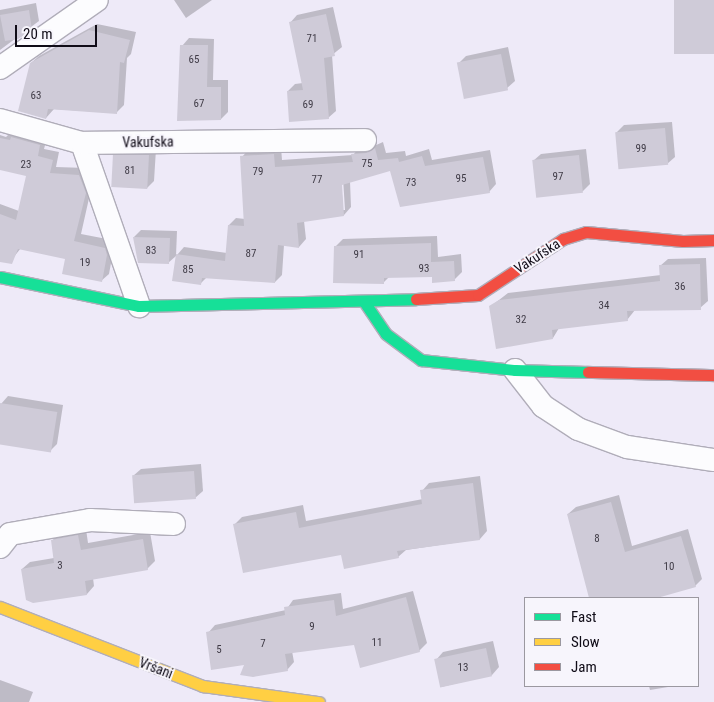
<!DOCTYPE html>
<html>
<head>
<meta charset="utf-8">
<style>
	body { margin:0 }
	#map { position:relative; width:714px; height:702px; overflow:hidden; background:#eeeaf8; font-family:"Roboto Condensed",sans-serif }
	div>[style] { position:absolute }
	.shadow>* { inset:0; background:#0003 }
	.building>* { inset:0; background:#cfcbd8; transform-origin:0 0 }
	.roads { filter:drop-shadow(1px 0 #b0adb9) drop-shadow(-1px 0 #b0adb9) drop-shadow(0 1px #b0adb9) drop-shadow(0 -1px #b0adb9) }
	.street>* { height:22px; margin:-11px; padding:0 11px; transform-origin:11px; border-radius:11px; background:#fcfcfe }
	.fast>* { height:11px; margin:-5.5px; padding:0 5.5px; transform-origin:5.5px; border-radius:5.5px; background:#16e098 }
	.slow>* { height:11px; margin:-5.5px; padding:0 5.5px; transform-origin:5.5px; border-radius:5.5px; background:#ffcf43 }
	.jam>* { height:11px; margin:-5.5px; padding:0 5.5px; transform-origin:5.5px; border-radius:5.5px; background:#f24e42 }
	span { translate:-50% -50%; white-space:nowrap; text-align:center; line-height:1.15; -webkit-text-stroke:4px #f7f5fc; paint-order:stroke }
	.number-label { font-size:11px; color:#403c47 }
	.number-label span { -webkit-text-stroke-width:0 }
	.street-label { font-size:14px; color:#100c17 }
	.legend { position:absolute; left:524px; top:597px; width:175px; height:90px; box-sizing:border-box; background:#f7f5fc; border:1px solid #9b98a0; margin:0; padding:6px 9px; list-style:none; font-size:15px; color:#100c17 }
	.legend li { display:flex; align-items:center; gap:10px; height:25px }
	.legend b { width:25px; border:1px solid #9b98a0 }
	.scale { position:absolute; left:15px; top:25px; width:82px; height:22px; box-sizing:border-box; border:2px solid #100c17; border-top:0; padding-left:6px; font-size:15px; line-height:18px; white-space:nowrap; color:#100c17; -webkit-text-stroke:4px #f7f5fc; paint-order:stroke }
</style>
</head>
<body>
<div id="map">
	<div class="shadow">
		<i style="clip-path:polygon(174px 0,212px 0,186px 18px)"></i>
		<i style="clip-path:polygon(36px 3px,39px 21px,0 50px,0 10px)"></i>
		<i style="clip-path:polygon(333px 7px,342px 47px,332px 55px,336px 111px,328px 118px,288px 91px,295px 84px,303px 83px,290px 23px,297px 15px)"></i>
		<i style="clip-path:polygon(97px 24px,136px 32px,131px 54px,127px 58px,124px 105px,116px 113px,54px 109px,46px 118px,31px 63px,39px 56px)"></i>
		<i style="clip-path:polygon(189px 38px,214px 39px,213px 80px,228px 80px,228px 112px,221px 119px,182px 46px)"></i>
		<i style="clip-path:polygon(508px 47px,515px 81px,507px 88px,458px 64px,466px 56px)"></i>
		<i style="clip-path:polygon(672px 122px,675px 157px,667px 164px,616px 133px,624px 125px)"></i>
		<i style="clip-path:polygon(11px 132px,47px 138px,44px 149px,59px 152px,56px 167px,86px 168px,92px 185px,81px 234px,112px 240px,114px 247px,109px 274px,101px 281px,66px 258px,21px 248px,13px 258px,0 253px,0 204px,19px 211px,27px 175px,0 169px,0 135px,6px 137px)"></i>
		<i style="clip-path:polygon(evenodd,383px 142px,386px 153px,405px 151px,406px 156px,429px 149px,432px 160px,490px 150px,496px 184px,489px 192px,391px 170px,350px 181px,351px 207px,344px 215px,304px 221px,306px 239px,299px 247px,284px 245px,282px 275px,275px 282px,207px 277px,201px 283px,177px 255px,184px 247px,227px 253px,229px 225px,236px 218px,245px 219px,242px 157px,249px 149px,281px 147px,282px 160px,353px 155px,360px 147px,374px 146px,383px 142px,341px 178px,343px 178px,345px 210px,343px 210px,341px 178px)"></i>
		<i style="clip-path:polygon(121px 149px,156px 149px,154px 181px,147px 188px,114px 156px)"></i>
		<i style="clip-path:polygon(586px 149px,590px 184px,583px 191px,537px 196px,533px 161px,541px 154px)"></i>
		<i style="clip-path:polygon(141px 230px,177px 231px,176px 256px,168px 263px,134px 237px)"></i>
		<i style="clip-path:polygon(437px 236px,438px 257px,461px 254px,462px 272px,454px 280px,433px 275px,389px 277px,383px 283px,335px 247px,343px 239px)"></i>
		<i style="clip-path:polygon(706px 258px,708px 301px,700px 308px,635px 310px,627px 320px,559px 328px,553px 338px,490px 307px,508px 293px,661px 275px,660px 266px,668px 259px)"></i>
		<i style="clip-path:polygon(8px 396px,63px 405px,57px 444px,50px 451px,0 443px,1px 404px)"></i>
		<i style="clip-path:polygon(201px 464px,203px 491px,195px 498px,133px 476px,141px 469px)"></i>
		<i style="clip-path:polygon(480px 476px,487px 531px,480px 539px,406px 550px,398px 557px,342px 553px,235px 524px,242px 517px,303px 505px,306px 521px,423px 499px,422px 491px,429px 483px)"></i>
		<i style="clip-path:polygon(619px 495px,632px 546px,688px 529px,702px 579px,695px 586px,647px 598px,591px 598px,568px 514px,576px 507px)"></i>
		<i style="clip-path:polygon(86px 529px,88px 543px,150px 532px,155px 561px,147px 569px,93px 578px,94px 586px,87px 594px,34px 602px,22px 569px,30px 562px,54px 558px,52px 541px,59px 533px)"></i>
		<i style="clip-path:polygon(413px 591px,427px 643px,419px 651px,355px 644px,292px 651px,294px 662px,287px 670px,246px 663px,208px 633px,215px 625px,286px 610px,293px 600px,341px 593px,343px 609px)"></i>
		<i style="clip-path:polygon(493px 641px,499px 667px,492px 675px,441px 687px,436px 660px,443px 652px)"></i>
		<i style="clip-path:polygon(0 680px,33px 692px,29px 702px,0 702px)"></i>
		<i style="clip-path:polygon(649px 686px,674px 686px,650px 690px)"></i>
	</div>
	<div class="building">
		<i style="left:674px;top:0;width:40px;height:54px"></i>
		<i style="clip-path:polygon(29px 10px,32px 30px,18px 39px,5px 41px,0 15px)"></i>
		<i style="clip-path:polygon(326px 14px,335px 56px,324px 58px,329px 119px,289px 122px,287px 91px,303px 90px,289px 22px)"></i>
		<i style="clip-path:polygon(89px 30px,130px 40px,124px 63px,120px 62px,117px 114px,48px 109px,46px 119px,18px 111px,30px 63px)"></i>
		<i style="clip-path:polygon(180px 45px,208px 45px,207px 87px,221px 87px,221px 120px,177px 121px)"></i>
		<i style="left:501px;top:54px;width:37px;height:45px;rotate:79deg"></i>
		<i style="left:665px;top:128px;width:37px;height:50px;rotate:85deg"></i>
		<i style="clip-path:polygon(11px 137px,40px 145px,38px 156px,53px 160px,50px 173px,79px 175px,86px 193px,74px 241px,105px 248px,107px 255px,102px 282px,62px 274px,65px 259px,18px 249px,12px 264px,0 262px,0 214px,16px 220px,26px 176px,0 170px,0 138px,10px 140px)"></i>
		<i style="clip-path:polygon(375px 148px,378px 160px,398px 158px,399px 162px,422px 156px,425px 166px,483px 157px,490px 193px,400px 207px,390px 171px,342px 185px,344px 216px,297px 223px,299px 248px,278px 245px,275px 283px,202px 278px,201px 285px,172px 281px,176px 254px,225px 261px,228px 225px,244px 226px,240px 156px,274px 154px,275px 167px,353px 162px,351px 154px,366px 153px)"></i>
		<i style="left:149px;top:155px;width:34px;height:36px;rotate:93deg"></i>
		<i style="left:579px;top:155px;width:38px;height:47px;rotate:84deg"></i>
		<i style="clip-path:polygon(133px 237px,170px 238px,169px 264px,138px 263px)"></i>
		<i style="clip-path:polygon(431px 243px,431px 266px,431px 262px,454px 261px,455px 281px,432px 283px,432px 277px,384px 278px,384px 284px,333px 283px,334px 246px)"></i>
		<i style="clip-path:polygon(700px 264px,701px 310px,627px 311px,628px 321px,552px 330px,553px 339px,496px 349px,489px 306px,499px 300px,660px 281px,659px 265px)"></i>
		<i style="left:0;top:403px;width:58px;height:41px;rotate:9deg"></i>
		<i style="left:194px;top:471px;width:28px;height:62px;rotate:86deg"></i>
		<i style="clip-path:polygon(473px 483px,480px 540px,397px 551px,399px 558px,344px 569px,341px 555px,243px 573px,233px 524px,296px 512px,299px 528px,422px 504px,420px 490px)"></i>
		<i style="clip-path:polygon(611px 502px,625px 552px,681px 536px,696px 587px,657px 598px,589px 598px,567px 514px)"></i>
		<i style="clip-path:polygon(78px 535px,81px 550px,143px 539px,148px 570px,85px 581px,87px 595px,33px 603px,26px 600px,21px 569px,54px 563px,51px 540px)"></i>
		<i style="clip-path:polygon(406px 597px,420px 652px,360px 668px,354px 645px,285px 654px,288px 671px,253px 677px,240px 675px,244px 665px,211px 670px,206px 632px,285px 615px,284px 607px,334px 600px,336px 616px)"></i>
		<i style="left:486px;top:648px;width:29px;height:53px;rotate:78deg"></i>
	</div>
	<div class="roads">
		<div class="street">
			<i style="left:0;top:68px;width:118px;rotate:-35deg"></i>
			<i style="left:0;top:120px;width:85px;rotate:15.7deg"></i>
			<i style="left:82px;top:143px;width:173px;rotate:70.7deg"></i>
			<i style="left:82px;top:143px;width:283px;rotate:-0.6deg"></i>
			<i style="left:515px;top:370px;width:46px;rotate:52.1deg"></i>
			<i style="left:543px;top:406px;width:42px;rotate:33.3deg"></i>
			<i style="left:578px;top:429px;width:52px;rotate:20.2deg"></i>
			<i style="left:627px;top:447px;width:88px;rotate:8.5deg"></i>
			<i style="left:0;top:547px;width:16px;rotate:-52deg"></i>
			<i style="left:10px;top:534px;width:81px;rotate:-9.9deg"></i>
			<i style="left:90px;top:520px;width:84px;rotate:2.7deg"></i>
		</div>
		<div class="fast">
			<i style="left:0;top:277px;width:142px;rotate:11.8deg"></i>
			<i style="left:139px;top:306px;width:277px;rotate:-1.4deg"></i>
			<i style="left:365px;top:303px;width:37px;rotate:56deg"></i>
			<i style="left:386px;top:334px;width:44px;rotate:36.6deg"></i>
			<i style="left:421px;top:360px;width:95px;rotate:6.1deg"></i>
			<i style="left:515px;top:370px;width:73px;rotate:1.6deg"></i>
		</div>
		<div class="slow">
			<i style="left:0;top:607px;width:218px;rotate:21.3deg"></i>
			<i style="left:203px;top:686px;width:117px;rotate:7.9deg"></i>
		</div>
		<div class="jam">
			<i style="left:416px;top:299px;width:62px;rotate:-3.7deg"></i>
			<i style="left:478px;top:295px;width:102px;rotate:-33.4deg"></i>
			<i style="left:563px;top:239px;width:24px;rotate:-17deg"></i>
			<i style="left:586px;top:232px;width:97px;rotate:5.3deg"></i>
			<i style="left:683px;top:241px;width:31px;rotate:-2deg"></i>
			<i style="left:588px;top:372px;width:126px;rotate:1.4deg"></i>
		</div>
	</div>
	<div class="number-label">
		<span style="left:312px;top:39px">71</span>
		<span style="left:194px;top:60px">65</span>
		<span style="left:36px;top:96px">63</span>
		<span style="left:199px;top:104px">67</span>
		<span style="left:308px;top:105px">69</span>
		<span style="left:641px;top:149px">99</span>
		<span style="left:367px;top:164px">75</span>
		<span style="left:26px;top:165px">23</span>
		<span style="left:130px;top:171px">81</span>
		<span style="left:258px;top:172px">79</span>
		<span style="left:558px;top:177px">97</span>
		<span style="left:461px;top:179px">95</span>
		<span style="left:317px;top:180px">77</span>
		<span style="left:411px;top:183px">73</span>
		<span style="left:151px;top:251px">83</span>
		<span style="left:251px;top:254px">87</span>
		<span style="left:359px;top:255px">91</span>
		<span style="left:85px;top:263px">19</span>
		<span style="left:424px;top:269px">93</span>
		<span style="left:188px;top:270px">85</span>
		<span style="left:680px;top:287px">36</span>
		<span style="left:604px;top:306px">34</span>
		<span style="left:521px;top:320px">32</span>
		<span style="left:597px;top:539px">8</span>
		<span style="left:60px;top:566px">3</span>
		<span style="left:669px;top:567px">10</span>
		<span style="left:312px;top:627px">9</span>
		<span style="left:377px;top:643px">11</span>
		<span style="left:263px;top:644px">7</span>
		<span style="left:219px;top:650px">5</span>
		<span style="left:463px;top:668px">13</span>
	</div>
	<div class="street-label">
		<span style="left:148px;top:142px;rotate:-1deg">Vakufska</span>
		<span style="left:537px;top:256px;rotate:-33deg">Vakufska</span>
		<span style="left:156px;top:668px;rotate:21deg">Vršani</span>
	</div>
	<ul class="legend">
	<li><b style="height:6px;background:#16e098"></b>Fast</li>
	<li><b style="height:6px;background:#ffcf43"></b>Slow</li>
	<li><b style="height:6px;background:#f24e42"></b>Jam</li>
	</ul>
	<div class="scale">20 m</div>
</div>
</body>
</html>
